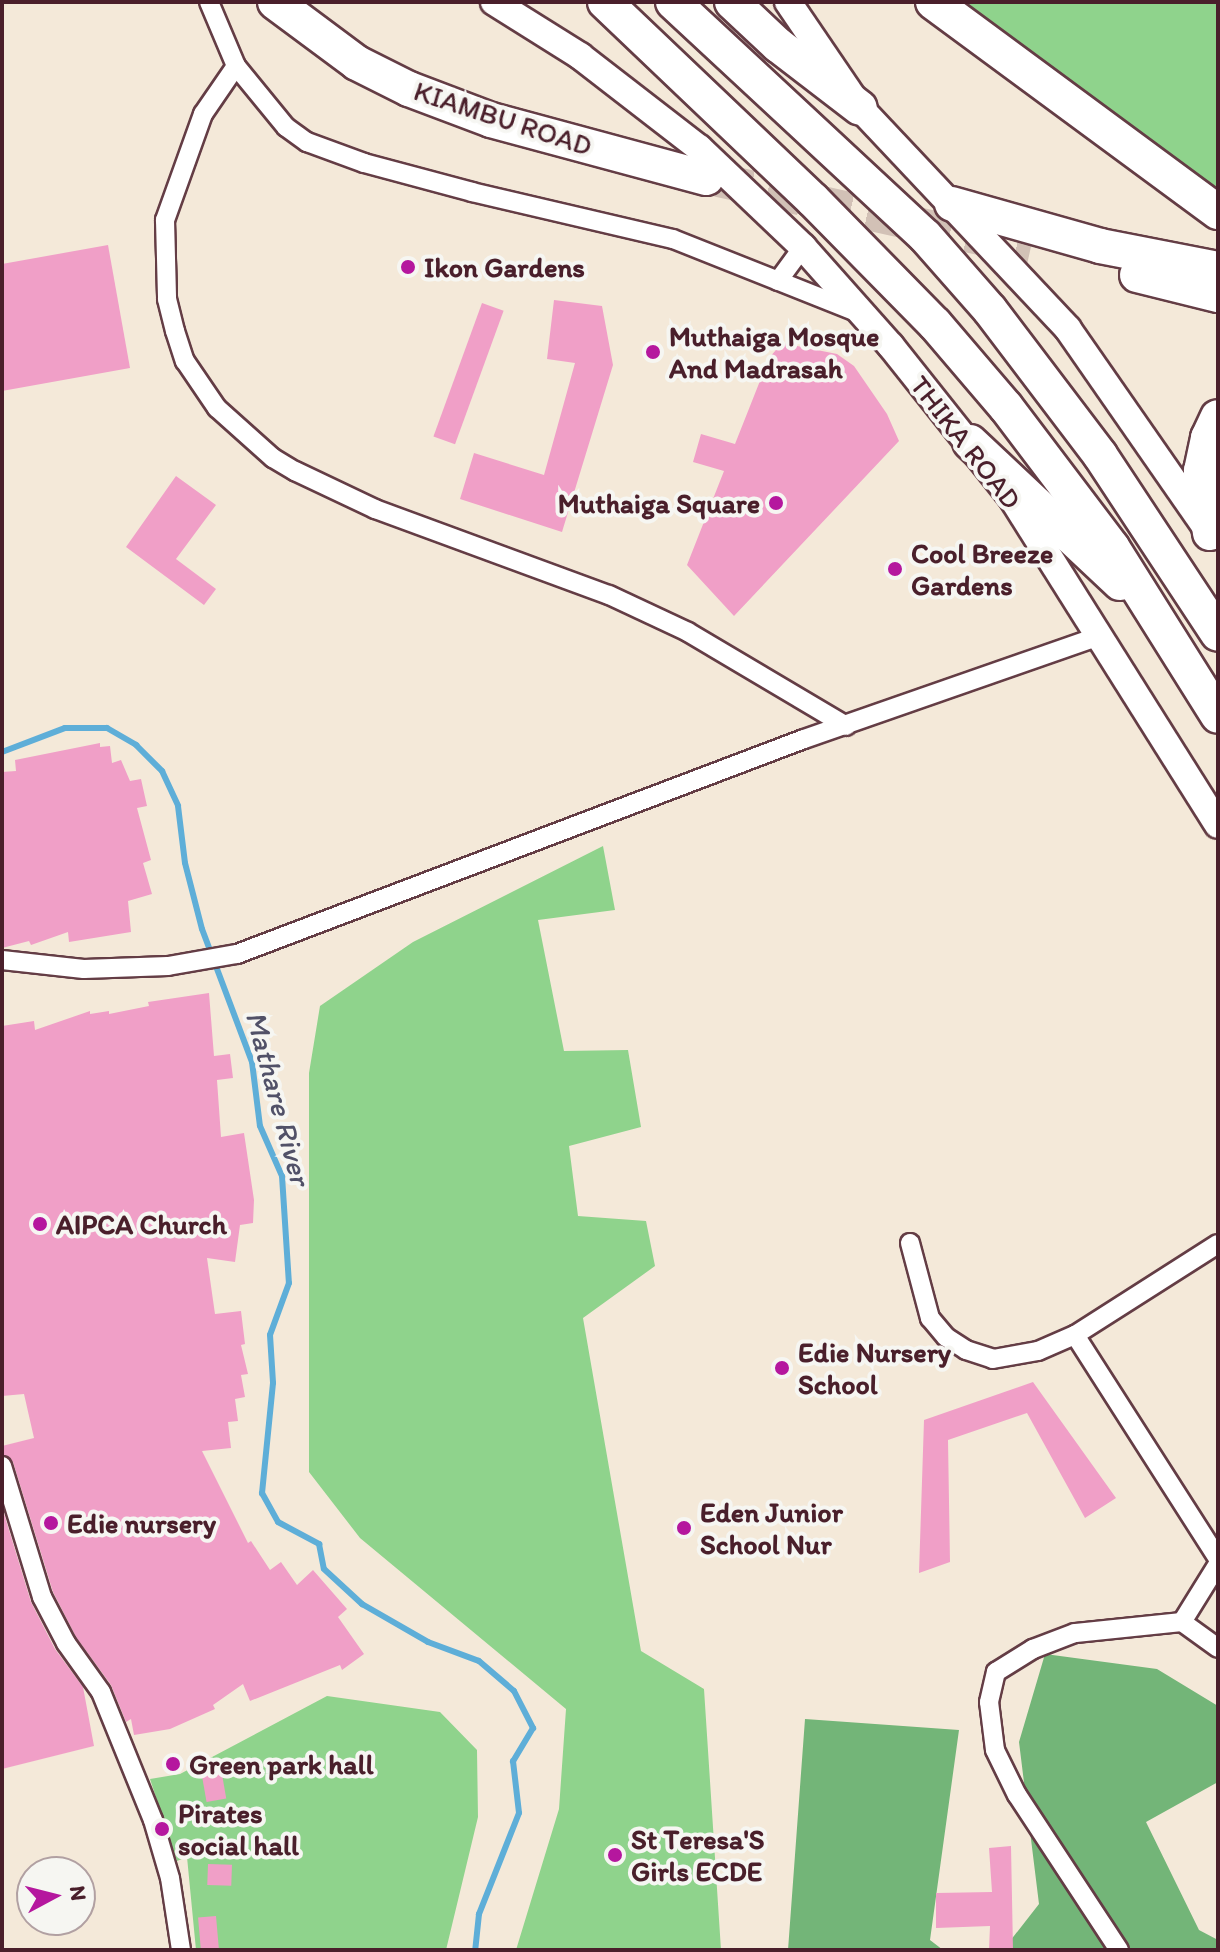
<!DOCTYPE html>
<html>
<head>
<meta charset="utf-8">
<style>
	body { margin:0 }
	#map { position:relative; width:1220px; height:1952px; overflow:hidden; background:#f4e9d9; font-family:Itim,sans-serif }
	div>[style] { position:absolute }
	.green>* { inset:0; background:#8fd38c }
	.forest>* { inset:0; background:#73b578 }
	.stream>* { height:6px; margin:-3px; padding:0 3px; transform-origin:3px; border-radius:3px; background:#5eaed8 }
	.building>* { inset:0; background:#f09fc7; transform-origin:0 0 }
	.highway-tunnel>* { height:34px; margin-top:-17px; transform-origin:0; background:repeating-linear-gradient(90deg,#d2c1b6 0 34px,transparent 0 51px) }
	.roads { filter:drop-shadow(2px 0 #643d45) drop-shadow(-2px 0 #643d45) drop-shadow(0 2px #643d45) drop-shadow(0 -2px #643d45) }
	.street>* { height:18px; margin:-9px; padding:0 9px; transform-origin:9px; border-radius:9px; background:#fff }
	.secondary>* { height:26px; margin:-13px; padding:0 13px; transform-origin:13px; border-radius:13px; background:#fff }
	.highway>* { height:34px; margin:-17px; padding:0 17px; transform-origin:17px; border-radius:17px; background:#fff }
	.dots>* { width:22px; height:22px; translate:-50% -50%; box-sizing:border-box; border:4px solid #f6f6f2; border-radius:50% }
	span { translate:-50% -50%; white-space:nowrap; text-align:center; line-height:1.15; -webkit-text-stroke:8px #f6f6f2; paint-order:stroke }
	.street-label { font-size:28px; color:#4a1f2b }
	.poi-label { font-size:28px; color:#4a1f2b; font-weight:700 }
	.left { translate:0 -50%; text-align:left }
	.right { translate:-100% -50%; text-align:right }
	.water-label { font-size:30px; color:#515168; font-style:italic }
	.frame { position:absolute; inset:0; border:4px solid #4a1f2b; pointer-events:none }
	.north { position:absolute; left:16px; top:1856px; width:80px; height:80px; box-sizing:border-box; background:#f6f6f2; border:2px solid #b1a0a2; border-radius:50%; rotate:83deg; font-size:22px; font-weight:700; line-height:32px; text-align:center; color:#4a1f2b }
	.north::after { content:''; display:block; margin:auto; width:28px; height:36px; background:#b5179e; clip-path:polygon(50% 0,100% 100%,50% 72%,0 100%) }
</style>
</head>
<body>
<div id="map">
	<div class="green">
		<i style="clip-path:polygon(964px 2px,1218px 2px,1218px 200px)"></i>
		<i style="clip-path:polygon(603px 846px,615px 910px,538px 920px,564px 1051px,628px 1050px,641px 1127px,569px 1146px,578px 1216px,646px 1221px,655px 1266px,583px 1318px,641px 1651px,704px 1689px,721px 1950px,516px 1950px,559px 1809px,566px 1709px,360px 1538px,309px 1472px,309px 1073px,320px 1006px,413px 942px)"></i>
		<i style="clip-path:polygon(327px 1696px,440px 1712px,477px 1750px,478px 1817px,446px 1950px,196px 1950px,187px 1857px,177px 1861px,150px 1779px,180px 1774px)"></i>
	</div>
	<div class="forest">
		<i style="clip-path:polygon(1045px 1654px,1157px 1669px,1218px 1706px,1218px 1782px,1146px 1822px,1199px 1930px,1218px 1940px,1218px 1950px,1003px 1950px,1039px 1904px,1019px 1742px)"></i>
		<i style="clip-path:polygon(805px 1719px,959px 1730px,930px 1940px,943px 1950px,788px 1950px)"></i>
	</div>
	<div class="stream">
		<i style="left:2px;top:752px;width:67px;rotate:-20.9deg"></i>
		<i style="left:65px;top:728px;width:42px"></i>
		<i style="left:107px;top:728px;width:34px;rotate:30deg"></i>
		<i style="left:136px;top:745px;width:37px;rotate:45deg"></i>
		<i style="left:162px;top:771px;width:38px;rotate:65deg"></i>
		<i style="left:178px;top:806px;width:57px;rotate:83deg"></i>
		<i style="left:185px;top:863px;width:68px;rotate:75.6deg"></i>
		<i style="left:202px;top:929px;width:142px;rotate:69.4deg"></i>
		<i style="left:252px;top:1062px;width:64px;rotate:82.9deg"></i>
		<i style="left:260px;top:1126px;width:55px;rotate:66.3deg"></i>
		<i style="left:282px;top:1176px;width:107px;rotate:86.3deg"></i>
		<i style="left:289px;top:1283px;width:55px;rotate:110.1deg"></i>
		<i style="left:270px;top:1335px;width:48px;rotate:86.4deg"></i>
		<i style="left:273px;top:1383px;width:111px;rotate:95.7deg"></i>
		<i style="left:262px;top:1493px;width:33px;rotate:61deg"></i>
		<i style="left:278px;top:1522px;width:47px;rotate:28.2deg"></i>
		<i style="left:319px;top:1544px;width:25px;rotate:79deg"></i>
		<i style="left:324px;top:1569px;width:52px;rotate:42.6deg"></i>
		<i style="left:362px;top:1604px;width:76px;rotate:29.9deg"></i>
		<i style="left:428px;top:1642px;width:54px;rotate:20.4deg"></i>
		<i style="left:479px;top:1661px;width:46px;rotate:40.6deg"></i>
		<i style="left:514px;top:1691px;width:42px;rotate:62.8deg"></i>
		<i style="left:533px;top:1728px;width:39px;rotate:121deg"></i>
		<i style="left:513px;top:1761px;width:52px;rotate:83.4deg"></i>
		<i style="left:519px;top:1813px;width:109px;rotate:111.6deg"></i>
		<i style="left:479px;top:1914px;width:36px;rotate:96deg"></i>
	</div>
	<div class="building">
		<i style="clip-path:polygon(108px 245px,130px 368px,2px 391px,2px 264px)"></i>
		<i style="clip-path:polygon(554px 300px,602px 306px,613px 365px,562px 532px,460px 499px,474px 453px,544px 475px,575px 363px,547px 359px)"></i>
		<i style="left:482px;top:303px;width:23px;height:142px;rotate:20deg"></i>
		<i style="clip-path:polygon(782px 343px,837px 354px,854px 366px,887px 414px,899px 441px,734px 616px,687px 565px,724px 471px,693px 462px,701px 434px,735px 444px,769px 358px)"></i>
		<i style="clip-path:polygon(176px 476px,216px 505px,176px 559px,216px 589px,204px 605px,126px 547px)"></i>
		<i style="clip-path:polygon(100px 743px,100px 747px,110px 746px,112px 763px,121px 760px,130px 781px,141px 779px,147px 806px,137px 808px,151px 860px,143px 863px,152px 894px,128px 901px,131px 932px,69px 942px,68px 932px,31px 945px,29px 941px,2px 948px,2px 772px,16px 771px,15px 760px)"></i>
		<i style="clip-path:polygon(209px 993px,214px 1056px,230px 1054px,233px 1078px,217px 1080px,221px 1137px,244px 1133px,254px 1200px,253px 1223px,240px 1225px,235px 1262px,207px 1258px,215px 1314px,241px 1311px,245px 1344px,241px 1345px,248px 1374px,241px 1375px,245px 1397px,235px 1399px,238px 1421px,228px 1422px,231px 1448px,202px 1451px,248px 1543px,251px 1541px,270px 1570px,281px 1562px,297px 1585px,313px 1570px,347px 1609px,338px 1617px,364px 1654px,342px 1670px,340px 1665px,250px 1701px,243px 1684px,213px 1705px,215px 1709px,170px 1729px,134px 1735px,131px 1719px,126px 1722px,111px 1685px,76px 1637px,53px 1592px,13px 1462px,2px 1454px,2px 1446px,34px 1438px,24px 1394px,2px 1396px,2px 1026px,34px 1021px,35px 1030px,90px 1011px,90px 1014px,109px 1011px,109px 1014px,149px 1006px,148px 1002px)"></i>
		<i style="clip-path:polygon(1033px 1382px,1116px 1498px,1085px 1518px,1027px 1413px,948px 1440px,950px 1562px,919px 1573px,924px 1420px)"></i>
		<i style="clip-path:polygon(2px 1507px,31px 1602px,55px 1649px,83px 1687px,94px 1746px,2px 1769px)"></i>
		<i style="left:220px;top:1763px;width:36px;height:20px;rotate:80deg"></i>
		<i style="clip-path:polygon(1011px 1846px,1013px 1950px,989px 1950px,990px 1926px,936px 1928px,936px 1893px,992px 1892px,989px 1848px)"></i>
		<i style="left:208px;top:1864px;width:24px;height:21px;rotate:2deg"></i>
		<i style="left:216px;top:1916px;width:34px;height:18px;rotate:85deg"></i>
	</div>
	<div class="highway-tunnel">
		<i style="left:718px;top:180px;width:320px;rotate:12.5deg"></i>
	</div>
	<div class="roads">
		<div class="street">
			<i style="left:209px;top:2px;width:69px;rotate:67.1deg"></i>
			<i style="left:236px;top:66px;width:79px;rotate:50.7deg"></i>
			<i style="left:286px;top:127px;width:26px;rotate:36deg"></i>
			<i style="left:307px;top:142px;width:61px;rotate:20.2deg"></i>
			<i style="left:364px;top:163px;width:112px;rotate:15deg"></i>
			<i style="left:472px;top:192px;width:206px;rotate:13.2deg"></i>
			<i style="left:673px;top:239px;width:200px;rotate:21.7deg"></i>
			<i style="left:236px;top:66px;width:58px;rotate:124.5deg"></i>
			<i style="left:203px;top:114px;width:113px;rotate:109.7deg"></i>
			<i style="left:165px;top:220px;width:79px;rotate:88.5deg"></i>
			<i style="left:167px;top:299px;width:33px;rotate:76deg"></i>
			<i style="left:175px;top:331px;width:32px;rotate:72deg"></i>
			<i style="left:185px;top:361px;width:57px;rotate:55.8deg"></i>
			<i style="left:217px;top:408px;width:75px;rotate:41.8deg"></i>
			<i style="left:273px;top:458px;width:26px;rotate:31deg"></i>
			<i style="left:295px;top:471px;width:89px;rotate:25.4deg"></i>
			<i style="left:375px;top:509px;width:249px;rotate:20.2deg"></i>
			<i style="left:609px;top:595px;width:87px;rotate:25.1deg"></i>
			<i style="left:688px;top:632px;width:184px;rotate:30.7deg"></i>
			<i style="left:778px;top:281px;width:42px;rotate:-53.7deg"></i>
			<i style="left:2px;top:960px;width:82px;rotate:6.3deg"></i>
			<i style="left:84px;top:969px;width:84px;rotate:-2deg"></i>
			<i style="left:168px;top:966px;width:70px;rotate:-9.9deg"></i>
			<i style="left:237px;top:954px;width:606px;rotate:-20.77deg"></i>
			<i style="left:804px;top:739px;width:313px;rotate:-19.2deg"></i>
			<i style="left:910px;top:1243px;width:78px;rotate:75.1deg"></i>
			<i style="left:930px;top:1318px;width:25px;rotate:50deg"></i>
			<i style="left:946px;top:1337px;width:24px;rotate:33deg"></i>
			<i style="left:966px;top:1350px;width:28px;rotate:18deg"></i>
			<i style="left:993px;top:1359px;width:46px;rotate:-10.1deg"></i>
			<i style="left:1038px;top:1351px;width:40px;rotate:-23.4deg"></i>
			<i style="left:1075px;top:1335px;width:169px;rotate:-32.5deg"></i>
			<i style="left:1075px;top:1335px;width:266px;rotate:57.4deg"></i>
			<i style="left:2px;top:1466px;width:137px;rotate:73deg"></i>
			<i style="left:42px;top:1597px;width:52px;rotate:62.4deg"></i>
			<i style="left:66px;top:1643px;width:60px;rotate:54.5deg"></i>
			<i style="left:101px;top:1692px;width:138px;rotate:67.9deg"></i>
			<i style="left:153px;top:1820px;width:60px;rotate:73.7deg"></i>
			<i style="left:170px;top:1878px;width:73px;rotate:81.3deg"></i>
			<i style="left:1218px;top:1564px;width:68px;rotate:121.8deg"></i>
			<i style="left:1182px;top:1622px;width:44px;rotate:35.8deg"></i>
			<i style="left:1119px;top:1950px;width:186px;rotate:-123.3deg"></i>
			<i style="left:1017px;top:1795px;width:50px;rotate:-116.1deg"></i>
			<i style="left:995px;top:1750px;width:48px;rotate:-97.1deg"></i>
			<i style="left:989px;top:1702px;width:31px;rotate:-77deg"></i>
			<i style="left:996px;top:1672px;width:44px;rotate:-31.9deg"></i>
			<i style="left:1033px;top:1649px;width:45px;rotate:-20.9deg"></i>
			<i style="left:1075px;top:1633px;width:108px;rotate:-5.9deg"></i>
		</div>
		<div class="secondary">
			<i style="left:494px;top:2px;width:102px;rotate:32.1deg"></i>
			<i style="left:580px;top:56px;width:150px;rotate:37.7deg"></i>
			<i style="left:699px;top:148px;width:144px;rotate:43.6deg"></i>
			<i style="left:803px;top:247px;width:132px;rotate:48.4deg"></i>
			<i style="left:891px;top:346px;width:194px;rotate:51.5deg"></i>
			<i style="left:1012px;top:498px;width:386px;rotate:57.8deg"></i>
			<i style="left:788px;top:2px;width:128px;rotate:55.8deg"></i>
			<i style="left:860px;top:108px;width:303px;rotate:46.7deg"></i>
			<i style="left:1068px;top:329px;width:244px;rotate:55.2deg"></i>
		</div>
		<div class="highway">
			<i style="left:275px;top:2px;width:102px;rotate:36.6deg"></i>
			<i style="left:357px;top:63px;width:58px;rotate:26.6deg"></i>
			<i style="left:409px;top:89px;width:88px;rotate:20.7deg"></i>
			<i style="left:491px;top:120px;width:223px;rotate:15.1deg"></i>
			<i style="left:605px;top:2px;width:287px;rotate:43.6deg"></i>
			<i style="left:813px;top:200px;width:174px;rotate:45.5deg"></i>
			<i style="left:935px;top:324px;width:109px;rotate:49.5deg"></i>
			<i style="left:1006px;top:407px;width:176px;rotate:52.9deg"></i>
			<i style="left:1112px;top:547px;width:199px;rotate:57.9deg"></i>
			<i style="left:673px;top:2px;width:344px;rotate:42.9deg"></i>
			<i style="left:925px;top:236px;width:98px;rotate:48.7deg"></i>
			<i style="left:990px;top:310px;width:182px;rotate:52.8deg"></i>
			<i style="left:1100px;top:455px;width:214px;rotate:56.6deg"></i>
			<i style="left:732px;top:2px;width:63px;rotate:43.1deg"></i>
			<i style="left:778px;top:45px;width:103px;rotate:37.5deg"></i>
			<i style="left:933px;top:2px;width:354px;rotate:36.4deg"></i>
			<i style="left:952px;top:204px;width:154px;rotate:15.8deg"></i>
			<i style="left:1100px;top:246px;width:120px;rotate:11deg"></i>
			<i style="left:1137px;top:275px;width:83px;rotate:13.9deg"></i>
			<i style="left:970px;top:442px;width:206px;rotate:43.2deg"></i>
			<i style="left:1210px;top:533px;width:63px;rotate:-98.3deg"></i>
			<i style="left:1201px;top:471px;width:34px;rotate:-78deg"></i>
			<i style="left:1208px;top:438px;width:23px;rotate:-65deg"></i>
		</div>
	</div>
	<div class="dots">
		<i style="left:408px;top:267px;background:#b5179e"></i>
		<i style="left:653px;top:352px;background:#b5179e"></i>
		<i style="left:776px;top:503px;background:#b5179e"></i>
		<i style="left:895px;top:569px;background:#b5179e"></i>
		<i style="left:40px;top:1224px;background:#b5179e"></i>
		<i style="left:782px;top:1368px;background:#b5179e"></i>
		<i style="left:51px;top:1523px;background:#b5179e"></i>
		<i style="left:684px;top:1528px;background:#b5179e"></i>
		<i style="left:173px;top:1764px;background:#b5179e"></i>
		<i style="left:162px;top:1829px;background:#b5179e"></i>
		<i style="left:615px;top:1855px;background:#b5179e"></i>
	</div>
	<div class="street-label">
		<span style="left:503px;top:118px;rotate:18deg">KIAMBU ROAD</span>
		<span style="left:966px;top:442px;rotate:52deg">THIKA ROAD</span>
	</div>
	<div class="poi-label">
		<span class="left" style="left:424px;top:267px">Ikon Gardens</span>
		<span class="left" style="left:669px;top:352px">Muthaiga Mosque<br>And Madrasah</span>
		<span class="right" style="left:760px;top:503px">Muthaiga Square</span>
		<span class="left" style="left:911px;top:569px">Cool Breeze<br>Gardens</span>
		<span class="left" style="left:56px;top:1224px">AIPCA Church</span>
		<span class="left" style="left:798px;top:1368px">Edie Nursery<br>School</span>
		<span class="left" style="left:700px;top:1528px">Eden Junior<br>School Nur</span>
		<span class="left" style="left:67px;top:1523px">Edie nursery</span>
		<span class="left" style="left:189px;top:1764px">Green park hall</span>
		<span class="left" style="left:178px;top:1829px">Pirates<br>social hall</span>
		<span class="left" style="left:631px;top:1855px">St Teresa'S<br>Girls ECDE</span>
	</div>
	<div class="water-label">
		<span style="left:278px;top:1098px;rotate:75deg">Mathare River</span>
	</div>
	<div class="frame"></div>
	<div class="north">N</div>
</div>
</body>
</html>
